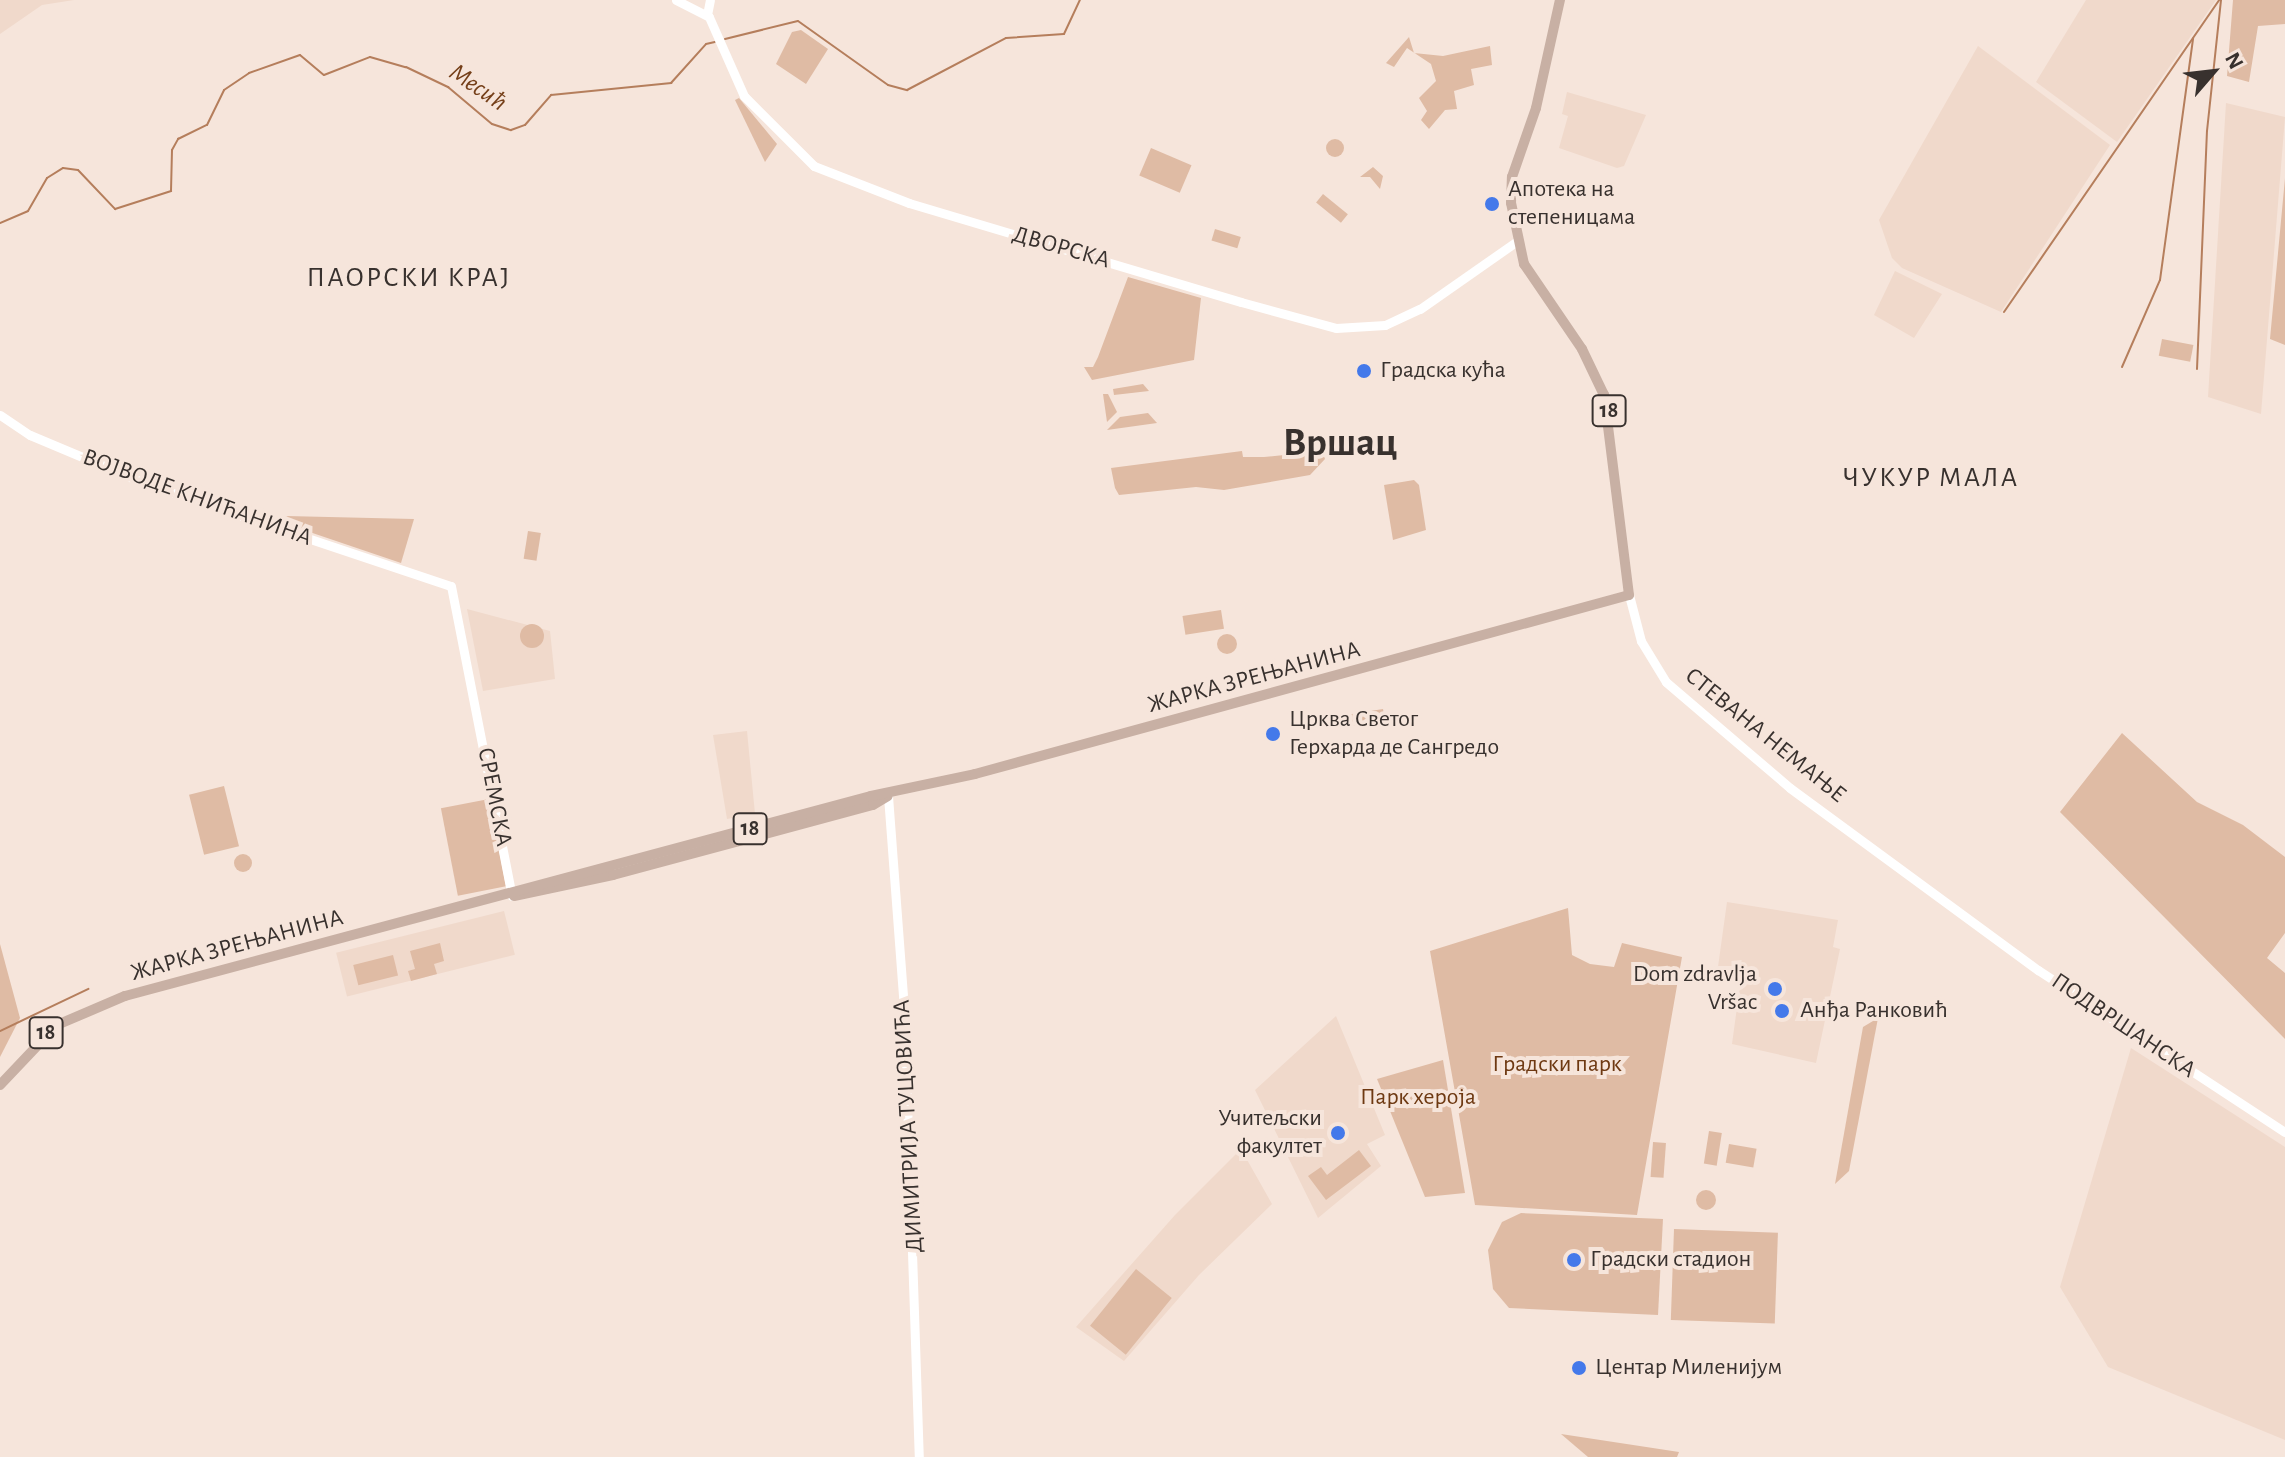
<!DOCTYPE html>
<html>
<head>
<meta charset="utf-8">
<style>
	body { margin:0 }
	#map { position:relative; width:2285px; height:1457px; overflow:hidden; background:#f6e5db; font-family:"Alegreya Sans",sans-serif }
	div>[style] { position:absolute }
	.built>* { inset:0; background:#f0d9cb; transform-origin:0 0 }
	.green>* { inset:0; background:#dfbba4; transform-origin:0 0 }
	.round { border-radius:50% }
	.stream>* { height:2px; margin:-1px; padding:0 1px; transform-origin:1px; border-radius:1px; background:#b57e5c }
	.secondary>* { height:9px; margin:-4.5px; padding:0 4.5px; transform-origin:4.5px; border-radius:4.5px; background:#fff }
	.primary>* { height:10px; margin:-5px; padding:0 5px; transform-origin:5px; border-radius:5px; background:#c8b0a4 }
	.dots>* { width:22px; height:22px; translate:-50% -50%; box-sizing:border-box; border:4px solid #f6e5db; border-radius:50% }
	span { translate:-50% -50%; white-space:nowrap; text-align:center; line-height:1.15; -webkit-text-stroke:8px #f6e5db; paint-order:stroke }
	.shield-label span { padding:2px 6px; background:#f6e5db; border:2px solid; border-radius:6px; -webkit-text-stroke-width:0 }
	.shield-label { font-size:22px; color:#38312e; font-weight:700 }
	.poi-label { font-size:24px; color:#38312e }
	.left { translate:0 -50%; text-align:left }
	.right { translate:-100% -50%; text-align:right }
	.street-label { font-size:24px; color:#38312e }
	.park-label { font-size:24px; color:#6e3912 }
	.water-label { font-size:26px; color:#753f19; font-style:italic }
	.quarter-label { font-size:28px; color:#38312e; letter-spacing:2px }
	.town-label { font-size:40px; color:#38312e; font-weight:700 }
	.north { position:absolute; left:2173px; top:32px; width:80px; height:80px; -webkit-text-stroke:6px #f6e5db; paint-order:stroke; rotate:62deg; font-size:22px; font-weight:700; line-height:32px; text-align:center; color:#38312e }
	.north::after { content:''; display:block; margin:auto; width:28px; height:36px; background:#38312e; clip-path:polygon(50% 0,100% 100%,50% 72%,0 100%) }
</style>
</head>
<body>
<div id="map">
	<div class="built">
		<i style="clip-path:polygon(0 0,74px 0,42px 5px,0 34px)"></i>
		<i style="clip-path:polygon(2086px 0,2216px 0,2117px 142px,2036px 82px)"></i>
		<i style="clip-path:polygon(1978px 46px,2110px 145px,2001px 312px,1902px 268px,1892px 258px,1879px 220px)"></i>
		<i style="clip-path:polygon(1567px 92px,1646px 115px,1624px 166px,1617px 168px,1559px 148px,1568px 116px,1562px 114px)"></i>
		<i style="clip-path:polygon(2226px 103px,2285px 117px,2261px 414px,2208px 397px)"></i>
		<i style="clip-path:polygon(1895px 271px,1942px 294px,1914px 338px,1874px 315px)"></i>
		<i style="clip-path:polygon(467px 609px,550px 631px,555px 679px,483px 691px)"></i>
		<i style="clip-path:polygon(747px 731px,755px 814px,727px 819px,713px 735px)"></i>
		<i style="clip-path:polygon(1727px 902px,1838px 920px,1833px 947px,1840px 949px,1816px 1063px,1732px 1044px,1741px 978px,1717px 974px)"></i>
		<i style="left:504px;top:911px;width:45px;height:173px;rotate:76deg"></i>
		<i style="clip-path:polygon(1336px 1016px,1385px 1135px,1367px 1144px,1381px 1166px,1318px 1218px,1255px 1090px)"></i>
		<i style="clip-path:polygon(2131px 1048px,2285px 1147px,2285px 1440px,2108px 1367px,2060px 1287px)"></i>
		<i style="clip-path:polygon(1241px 1149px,1272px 1204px,1199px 1275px,1124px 1361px,1076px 1327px,1175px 1215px)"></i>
	</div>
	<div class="green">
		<i style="clip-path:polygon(2233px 0,2285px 0,2285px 24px,2258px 26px,2249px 82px,2227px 76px)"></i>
		<i style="clip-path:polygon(801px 30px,828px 49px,806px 84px,776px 64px,792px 32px)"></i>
		<i style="clip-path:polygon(1409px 37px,1414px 53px,1443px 56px,1490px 46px,1492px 65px,1471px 69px,1474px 85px,1454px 91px,1457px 109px,1445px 110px,1429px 129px,1421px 120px,1427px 111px,1419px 98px,1436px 81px,1431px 64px,1407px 48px,1394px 67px,1386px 63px)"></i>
		<i style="clip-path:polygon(739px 98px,777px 144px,765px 162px,735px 100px)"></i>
		<i class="round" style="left:1326px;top:139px;width:18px;height:18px"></i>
		<i style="left:1151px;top:148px;width:44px;height:30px;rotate:23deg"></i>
		<i style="clip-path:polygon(1373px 167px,1383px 176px,1380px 189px,1370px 177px,1360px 177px)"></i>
		<i style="clip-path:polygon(2285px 178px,2285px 345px,2270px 339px)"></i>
		<i style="left:1323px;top:194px;width:32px;height:11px;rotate:39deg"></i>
		<i style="left:1215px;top:229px;width:27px;height:12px;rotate:17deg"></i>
		<i style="clip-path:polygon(1128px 277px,1201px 298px,1194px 360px,1092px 380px,1084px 367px,1093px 367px,1098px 357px)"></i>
		<i style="left:2162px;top:339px;width:32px;height:17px;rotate:11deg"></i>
		<i style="clip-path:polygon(1143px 384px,1149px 391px,1114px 395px,1113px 389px)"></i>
		<i style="clip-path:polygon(1103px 394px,1108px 394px,1117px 412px,1107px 422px)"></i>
		<i style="clip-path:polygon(1148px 413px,1157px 423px,1107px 430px,1120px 417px)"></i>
		<i style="clip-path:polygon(1242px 451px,1243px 457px,1264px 457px,1322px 451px,1325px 459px,1310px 475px,1224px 490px,1196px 487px,1119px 495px,1115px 488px,1111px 468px)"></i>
		<i style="clip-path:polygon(1414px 480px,1419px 485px,1426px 530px,1393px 540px,1384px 485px)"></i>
		<i style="clip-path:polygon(286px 516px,414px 519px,401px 563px,283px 523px)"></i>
		<i style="left:528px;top:531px;width:13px;height:28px;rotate:9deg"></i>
		<i style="left:1221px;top:610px;width:19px;height:39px;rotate:81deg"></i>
		<i class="round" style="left:520px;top:624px;width:24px;height:24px"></i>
		<i class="round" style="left:1217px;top:634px;width:20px;height:20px"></i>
		<i style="left:1383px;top:709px;width:12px;height:33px;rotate:81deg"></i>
		<i style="clip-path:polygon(2122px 733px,2197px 802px,2243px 825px,2285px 857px,2285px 933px,2267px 958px,2285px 973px,2285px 1039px,2060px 812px)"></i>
		<i style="left:224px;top:786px;width:62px;height:36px;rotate:76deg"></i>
		<i style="left:489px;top:799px;width:89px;height:49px;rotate:79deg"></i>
		<i class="round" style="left:234px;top:854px;width:18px;height:18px"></i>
		<i style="clip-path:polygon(1568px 908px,1572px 955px,1590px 964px,1614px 967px,1622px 943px,1682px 957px,1637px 1215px,1475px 1205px,1430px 951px)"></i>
		<i style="clip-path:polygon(440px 943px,444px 961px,434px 964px,437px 974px,411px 981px,408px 971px,415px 969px,410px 951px)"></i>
		<i style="clip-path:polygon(0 944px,20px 1018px,0 1057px)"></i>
		<i style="left:393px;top:955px;width:21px;height:41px;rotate:76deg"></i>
		<i style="clip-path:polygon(1878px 1018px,1849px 1171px,1835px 1184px,1863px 1027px)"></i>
		<i style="clip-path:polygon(1443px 1060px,1465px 1193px,1425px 1197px,1377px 1079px)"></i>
		<i style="left:1709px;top:1131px;width:13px;height:33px;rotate:9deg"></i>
		<i style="left:1653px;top:1142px;width:13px;height:35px;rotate:4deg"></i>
		<i style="left:1729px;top:1144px;width:28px;height:19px;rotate:10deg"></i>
		<i style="clip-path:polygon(1359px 1150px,1371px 1166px,1326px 1200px,1308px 1176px,1321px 1167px,1327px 1175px)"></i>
		<i class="round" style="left:1696px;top:1190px;width:20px;height:20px"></i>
		<i style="clip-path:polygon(1521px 1213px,1663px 1219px,1658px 1315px,1509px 1308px,1493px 1289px,1488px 1250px,1502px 1222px)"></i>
		<i style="left:1674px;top:1229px;width:104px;height:91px;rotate:2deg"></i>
		<i style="left:1136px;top:1269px;width:46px;height:73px;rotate:39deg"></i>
		<i style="clip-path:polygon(1561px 1434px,1679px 1452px,1677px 1457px,1588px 1457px)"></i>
	</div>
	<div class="stream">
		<i style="left:725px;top:39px;width:75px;rotate:-13.9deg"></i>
		<i style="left:798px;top:21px;width:110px;rotate:35.4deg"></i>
		<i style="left:888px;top:85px;width:20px;rotate:15deg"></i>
		<i style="left:907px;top:90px;width:112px;rotate:-27.7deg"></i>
		<i style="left:1006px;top:38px;width:58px;rotate:-3.9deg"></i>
		<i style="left:1064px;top:34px;width:38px;rotate:-65deg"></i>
		<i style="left:0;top:223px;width:30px;rotate:-23deg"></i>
		<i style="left:28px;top:211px;width:38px;rotate:-60deg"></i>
		<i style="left:47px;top:178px;width:19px;rotate:-32deg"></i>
		<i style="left:63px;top:168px;width:15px;rotate:8deg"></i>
		<i style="left:78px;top:170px;width:54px;rotate:46.5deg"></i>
		<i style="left:115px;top:209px;width:59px;rotate:-17.8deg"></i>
		<i style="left:171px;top:191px;width:41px;rotate:-88.6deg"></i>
		<i style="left:172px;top:150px;width:13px;rotate:-61deg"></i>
		<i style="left:178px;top:139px;width:32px;rotate:-26deg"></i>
		<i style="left:207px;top:125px;width:39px;rotate:-64deg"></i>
		<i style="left:224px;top:90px;width:30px;rotate:-34deg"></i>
		<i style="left:249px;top:73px;width:54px;rotate:-19.4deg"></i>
		<i style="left:300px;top:55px;width:31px;rotate:40deg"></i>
		<i style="left:324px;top:75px;width:49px;rotate:-21.4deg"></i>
		<i style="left:370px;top:57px;width:37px;rotate:16deg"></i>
		<i style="left:406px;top:67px;width:47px;rotate:25.5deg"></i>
		<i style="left:448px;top:87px;width:57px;rotate:40.1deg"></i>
		<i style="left:492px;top:124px;width:20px;rotate:18deg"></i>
		<i style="left:511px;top:130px;width:15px;rotate:-20deg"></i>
		<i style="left:525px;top:125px;width:40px;rotate:-49deg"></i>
		<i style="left:551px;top:95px;width:121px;rotate:-5.7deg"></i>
		<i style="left:671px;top:83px;width:52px;rotate:-48.1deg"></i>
		<i style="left:706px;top:44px;width:9px;rotate:-13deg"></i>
		<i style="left:2004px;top:312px;width:379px;rotate:-55.4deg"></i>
		<i style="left:2122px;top:367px;width:95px;rotate:-66.4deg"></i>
		<i style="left:2160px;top:280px;width:244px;rotate:-82.2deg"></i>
		<i style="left:2197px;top:369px;width:238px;rotate:-87.6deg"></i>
		<i style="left:2207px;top:131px;width:132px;rotate:-83.9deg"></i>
		<i style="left:0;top:1031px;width:98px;rotate:-25.5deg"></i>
	</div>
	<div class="secondary">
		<i style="left:676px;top:0;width:37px;rotate:27deg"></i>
		<i style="left:709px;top:17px;width:86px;rotate:66.1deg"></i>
		<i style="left:744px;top:96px;width:99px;rotate:45deg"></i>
		<i style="left:814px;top:166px;width:102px;rotate:21.3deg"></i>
		<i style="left:909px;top:203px;width:346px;rotate:16.6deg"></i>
		<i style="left:1241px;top:302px;width:98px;rotate:15.3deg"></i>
		<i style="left:1336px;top:328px;width:49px;rotate:-3.5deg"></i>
		<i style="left:1385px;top:325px;width:38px;rotate:-25deg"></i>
		<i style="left:1420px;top:309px;width:118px;rotate:-35deg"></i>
		<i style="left:707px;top:15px;width:15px;rotate:-79deg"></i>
		<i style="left:0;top:415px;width:36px;rotate:34deg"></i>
		<i style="left:30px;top:435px;width:129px;rotate:22.8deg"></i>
		<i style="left:149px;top:485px;width:318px;rotate:18.5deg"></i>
		<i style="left:451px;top:586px;width:316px;rotate:78.9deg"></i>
		<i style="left:1629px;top:595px;width:48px;rotate:75.4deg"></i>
		<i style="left:1641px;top:641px;width:48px;rotate:58.6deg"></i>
		<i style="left:1666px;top:682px;width:163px;rotate:40.5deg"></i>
		<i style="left:1790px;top:788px;width:308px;rotate:36.3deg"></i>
		<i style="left:2038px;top:970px;width:295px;rotate:33.3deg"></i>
		<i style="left:888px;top:796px;width:216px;rotate:85.7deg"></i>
		<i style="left:904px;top:1011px;width:446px;rotate:88.1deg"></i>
	</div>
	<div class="primary">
		<i style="left:514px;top:896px;width:101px;rotate:-12deg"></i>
		<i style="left:613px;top:875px;width:269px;rotate:-15.1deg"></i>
		<i style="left:873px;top:805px;width:17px;rotate:-31deg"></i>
		<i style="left:0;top:1085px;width:83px;rotate:-46.5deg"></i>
		<i style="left:57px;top:1025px;width:74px;rotate:-23.1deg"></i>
		<i style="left:125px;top:996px;width:772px;rotate:-15.01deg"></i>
		<i style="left:871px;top:796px;width:106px;rotate:-11.9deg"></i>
		<i style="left:975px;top:774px;width:678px;rotate:-15.31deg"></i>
		<i style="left:1629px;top:595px;width:202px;rotate:-97.1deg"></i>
		<i style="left:1604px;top:395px;width:51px;rotate:-115.6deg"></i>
		<i style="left:1582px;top:349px;width:103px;rotate:-124.3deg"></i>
		<i style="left:1524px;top:264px;width:62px;rotate:-102deg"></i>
		<i style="left:1511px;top:203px;width:26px;rotate:-88deg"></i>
		<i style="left:1512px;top:177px;width:73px;rotate:-70.8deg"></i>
		<i style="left:1536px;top:108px;width:111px;rotate:-77.5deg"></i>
	</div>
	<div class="dots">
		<i style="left:1492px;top:204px;background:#4479ea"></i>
		<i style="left:1364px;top:371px;background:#4479ea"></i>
		<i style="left:1273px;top:734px;background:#4479ea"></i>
		<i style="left:1775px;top:989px;background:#4479ea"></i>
		<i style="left:1782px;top:1011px;background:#4479ea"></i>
		<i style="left:1338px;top:1133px;background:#4479ea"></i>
		<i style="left:1574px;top:1260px;background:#4479ea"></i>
		<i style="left:1579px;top:1368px;background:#4479ea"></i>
	</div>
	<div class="shield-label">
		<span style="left:1609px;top:411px">18</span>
		<span style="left:750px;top:829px">18</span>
		<span style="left:46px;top:1033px">18</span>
	</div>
	<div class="poi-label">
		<span class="left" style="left:1508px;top:204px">Апотека на<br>степеницама</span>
		<span class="left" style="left:1380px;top:371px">Градска кућа</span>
		<span class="left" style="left:1289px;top:734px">Црква Светог<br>Герхарда де Сангредо</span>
		<span class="right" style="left:1757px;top:989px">Dom zdravlja<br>Vršac</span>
		<span class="left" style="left:1800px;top:1011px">Анђа Ранковић</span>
		<span class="right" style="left:1322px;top:1133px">Учитељски<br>факултет</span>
		<span class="left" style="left:1590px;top:1260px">Градски стадион</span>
		<span class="left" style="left:1595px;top:1368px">Центар Миленијум</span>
	</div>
	<div class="street-label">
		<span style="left:1061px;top:248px;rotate:16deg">ДВОРСКА</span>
		<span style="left:197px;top:498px;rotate:20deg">ВОЈВОДЕ КНИЋАНИНА</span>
		<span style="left:1254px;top:678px;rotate:-15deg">ЖАРКА ЗРЕЊАНИНА</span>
		<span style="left:1765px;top:736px;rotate:39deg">СТЕВАНА НЕМАЊЕ</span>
		<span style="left:494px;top:797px;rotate:79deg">СРЕМСКА</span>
		<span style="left:237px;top:946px;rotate:-15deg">ЖАРКА ЗРЕЊАНИНА</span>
		<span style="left:2123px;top:1026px;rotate:34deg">ПОДВРШАНСКА</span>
		<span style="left:909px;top:1126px;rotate:-93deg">ДИМИТРИЈА ТУЦОВИЋА</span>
	</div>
	<div class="park-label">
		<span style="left:1557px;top:1065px">Градски парк</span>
		<span style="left:1418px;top:1098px">Парк хероја</span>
	</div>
	<div class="water-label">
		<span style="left:478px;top:88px;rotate:34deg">Месић</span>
	</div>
	<div class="quarter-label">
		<span style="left:409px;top:278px">ПАОРСКИ КРАЈ</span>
		<span style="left:1931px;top:478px">ЧУКУР МАЛА</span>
	</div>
	<div class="town-label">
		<span style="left:1340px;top:443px">Вршац</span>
	</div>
	<div class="north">N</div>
</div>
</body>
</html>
